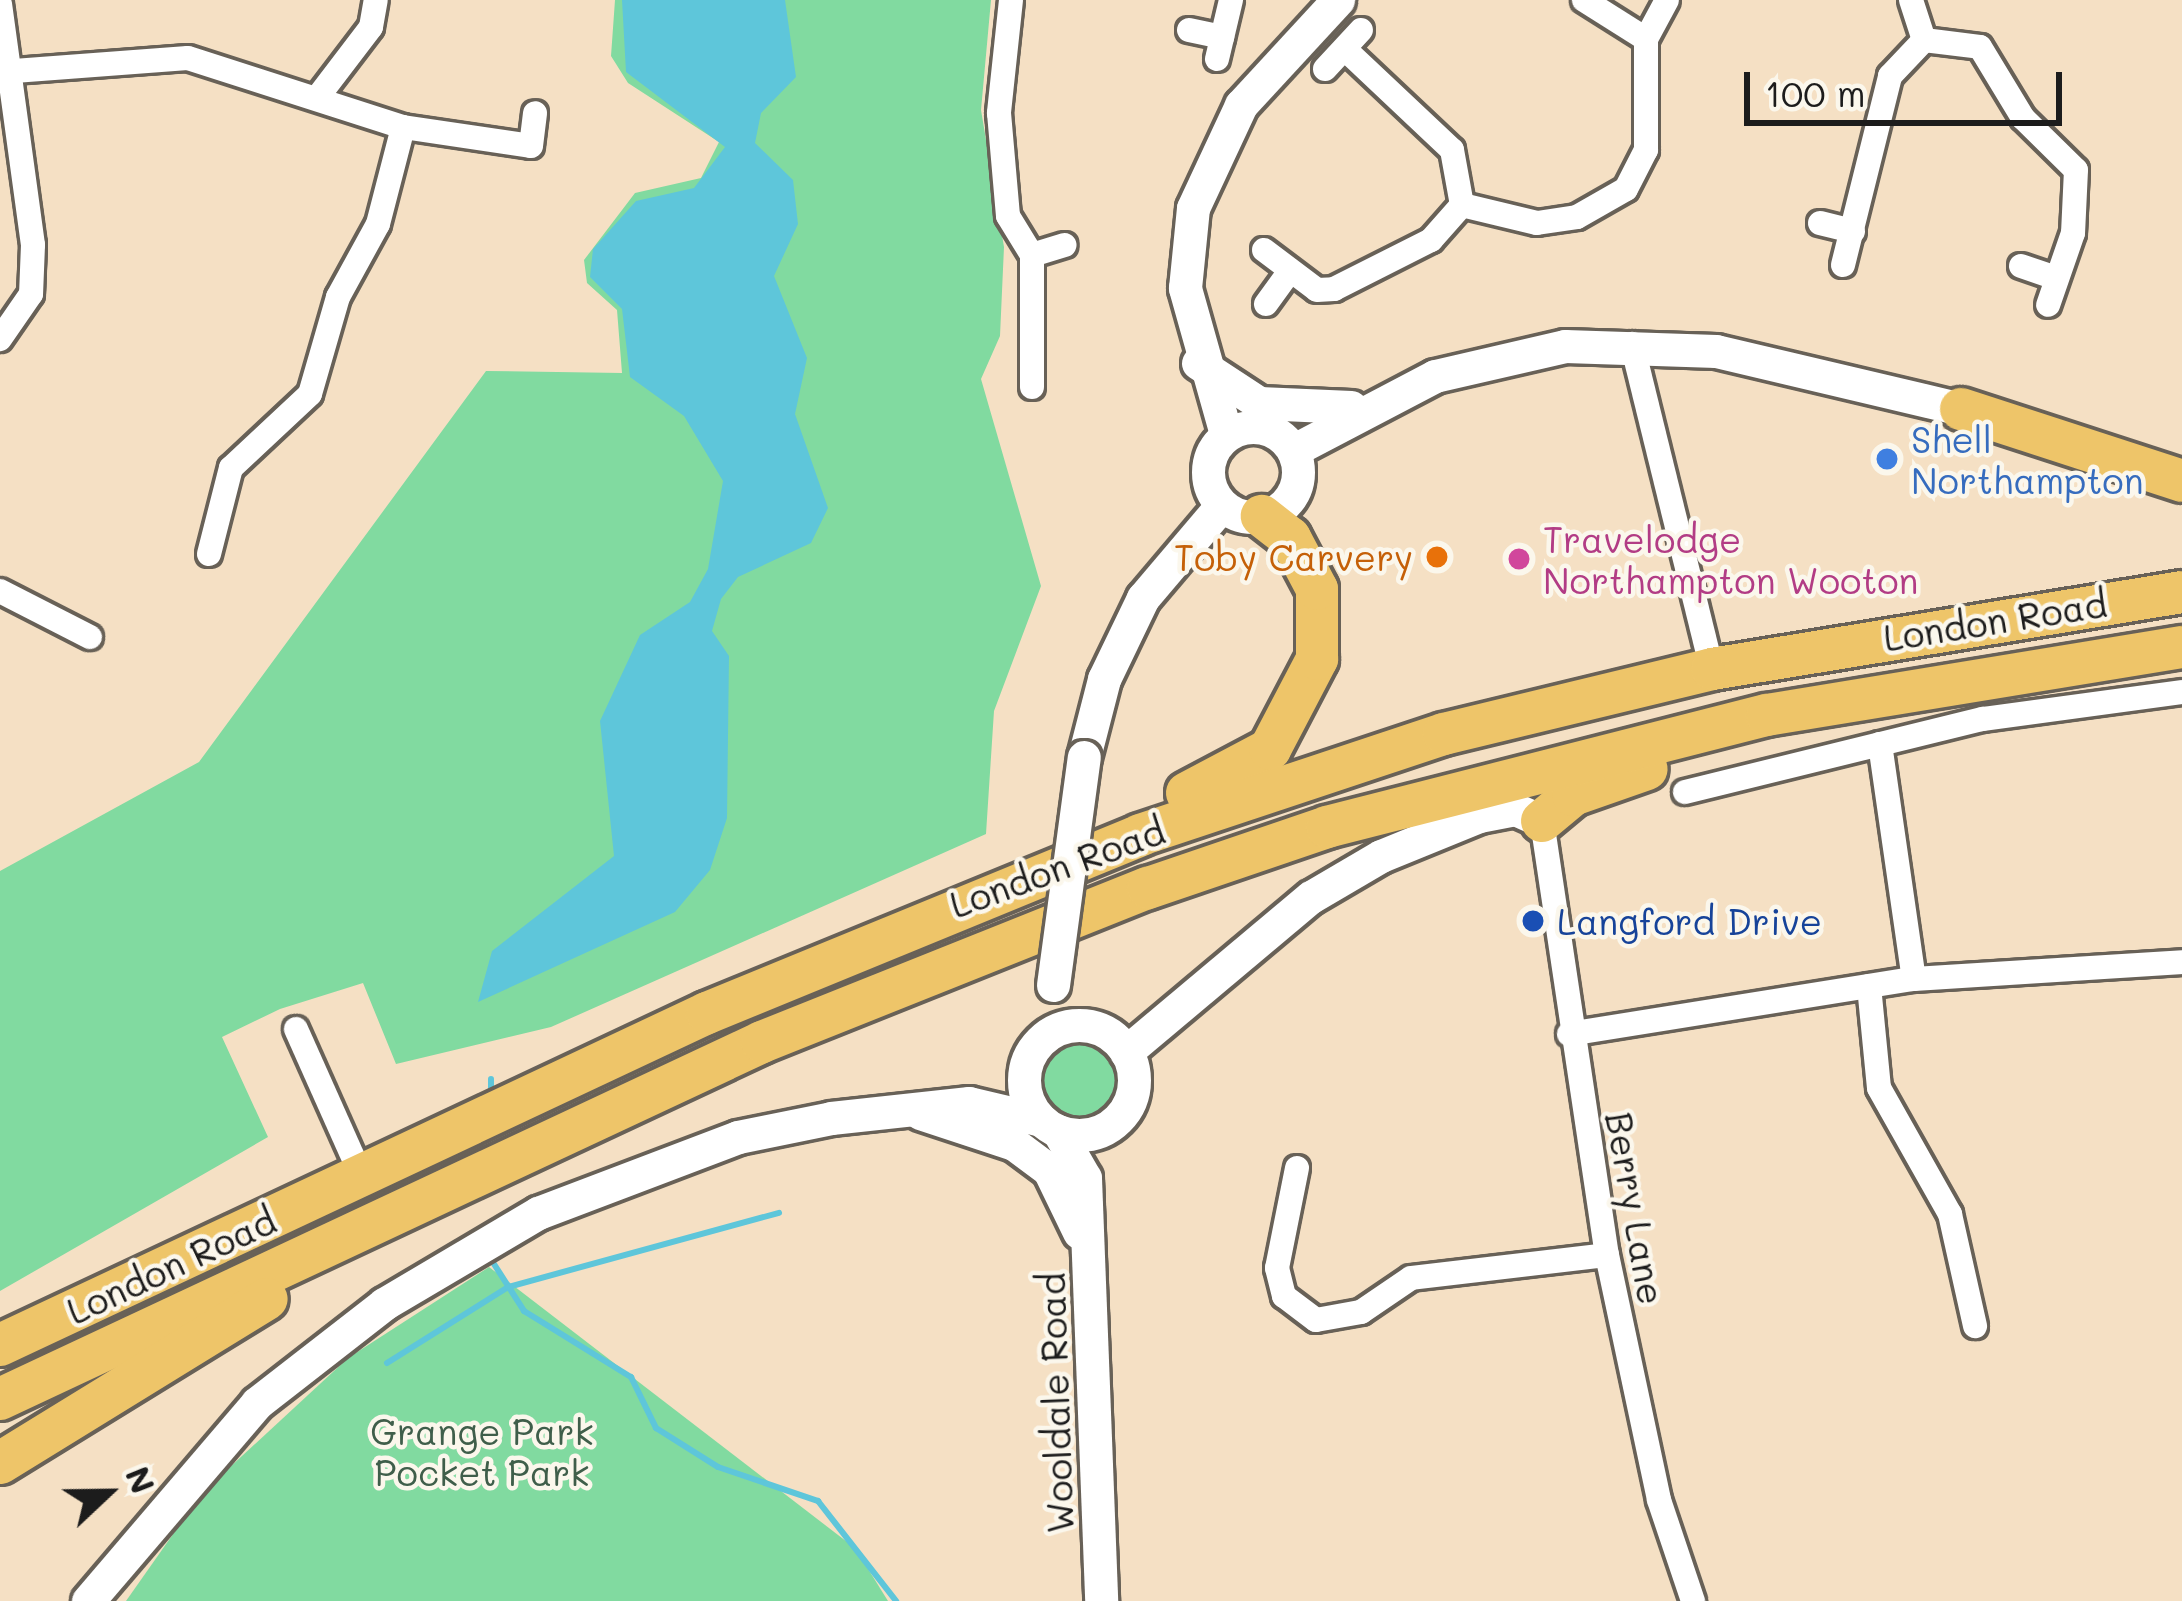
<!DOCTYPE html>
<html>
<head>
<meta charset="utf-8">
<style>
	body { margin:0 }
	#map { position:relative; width:2182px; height:1601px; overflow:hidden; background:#f5e0c4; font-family:Mali,sans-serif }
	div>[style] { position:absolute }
	.green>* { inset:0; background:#81daa0 }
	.round { border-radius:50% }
	.water>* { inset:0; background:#5ec6da }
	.stream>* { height:6px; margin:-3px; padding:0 3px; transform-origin:3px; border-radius:3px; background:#5ec6da }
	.roads { filter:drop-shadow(3px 0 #686157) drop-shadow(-3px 0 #686157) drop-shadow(0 3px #686157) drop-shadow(0 -3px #686157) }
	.minor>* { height:24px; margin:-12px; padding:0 12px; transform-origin:12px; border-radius:12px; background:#fff }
	.tertiary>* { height:33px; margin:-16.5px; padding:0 16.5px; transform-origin:16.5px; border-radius:16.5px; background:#fff }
	.tertiary>.ring { margin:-16.5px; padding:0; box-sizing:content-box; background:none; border:33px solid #fff; border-radius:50% }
	.trunk>* { height:42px; margin:-21px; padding:0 21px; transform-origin:21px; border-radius:21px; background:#eec569 }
	.bridges { filter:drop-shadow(3px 0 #686157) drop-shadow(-3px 0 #686157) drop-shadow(0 3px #686157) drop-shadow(0 -3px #686157) }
	.tertiary-bridge>* { height:33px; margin:-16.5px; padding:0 16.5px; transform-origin:16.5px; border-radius:16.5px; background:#fff }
	.dots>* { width:33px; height:33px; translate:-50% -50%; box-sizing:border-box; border:6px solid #fbf7ec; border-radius:50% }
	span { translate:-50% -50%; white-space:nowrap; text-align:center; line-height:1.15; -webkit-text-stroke:9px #fbf7ec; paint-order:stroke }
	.shop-label { font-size:36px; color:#366cbe }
	.left { translate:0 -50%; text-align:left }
	.hotel-label { font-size:36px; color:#b23c85 }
	.food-label { font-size:36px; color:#c56008 }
	.right { translate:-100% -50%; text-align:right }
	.street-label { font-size:36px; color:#1c1c1c }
	.transit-label { font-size:36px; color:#164399 }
	.park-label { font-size:36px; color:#3f5e4a }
	.north { position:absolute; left:48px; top:1433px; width:120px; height:120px; -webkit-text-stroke:9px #fbf7ec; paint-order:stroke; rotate:68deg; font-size:33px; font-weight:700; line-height:48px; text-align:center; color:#1c1c1c }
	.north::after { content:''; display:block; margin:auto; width:42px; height:54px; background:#1c1c1c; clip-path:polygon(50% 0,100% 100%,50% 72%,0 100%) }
	.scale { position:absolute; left:1744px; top:72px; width:318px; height:54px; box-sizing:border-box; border:6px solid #1c1c1c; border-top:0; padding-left:15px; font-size:36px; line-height:42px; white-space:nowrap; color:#1c1c1c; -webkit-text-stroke:9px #fbf7ec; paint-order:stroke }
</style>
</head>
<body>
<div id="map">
	<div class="green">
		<i style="clip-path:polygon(615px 0,991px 0,981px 110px,1004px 247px,1000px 336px,981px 379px,1041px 586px,994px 711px,986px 834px,551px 1027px,396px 1064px,363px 983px,280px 1009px,222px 1037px,268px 1137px,0 1291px,0 871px,199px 762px,486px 371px,622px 373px,617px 310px,587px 283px,584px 260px,635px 193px,701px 178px,719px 142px,628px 83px,611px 56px)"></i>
		<i class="round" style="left:1042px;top:1043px;width:74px;height:74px"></i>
		<i style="clip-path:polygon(489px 1267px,855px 1548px,888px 1601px,126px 1601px,202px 1493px,348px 1358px)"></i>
	</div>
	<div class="water">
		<i style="clip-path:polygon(622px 0,785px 0,796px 77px,761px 113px,755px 143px,793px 180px,798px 224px,774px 276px,807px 358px,795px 414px,828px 508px,811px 543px,738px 577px,721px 599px,712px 631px,729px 656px,727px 818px,710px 870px,675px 912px,478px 1002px,492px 951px,614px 856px,600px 721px,640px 635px,690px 602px,708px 569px,723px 481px,684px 416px,630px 377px,622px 309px,590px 277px,593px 249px,636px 201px,694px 188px,725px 147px,626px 72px)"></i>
	</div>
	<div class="stream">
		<i style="left:491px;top:1079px;width:9px;rotate:90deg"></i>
		<i style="left:494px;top:1264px;width:56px;rotate:57.4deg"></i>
		<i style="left:524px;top:1311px;width:126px;rotate:31.7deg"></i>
		<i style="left:631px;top:1377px;width:57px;rotate:63.9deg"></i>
		<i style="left:656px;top:1428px;width:73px;rotate:32.2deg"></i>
		<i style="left:718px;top:1467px;width:106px;rotate:18.8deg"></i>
		<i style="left:818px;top:1501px;width:127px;rotate:52deg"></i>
		<i style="left:387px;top:1363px;width:143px;rotate:-32.1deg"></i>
		<i style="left:508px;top:1287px;width:281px;rotate:-15.3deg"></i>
	</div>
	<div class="roads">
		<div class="minor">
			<i style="left:1011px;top:0;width:114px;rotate:96.1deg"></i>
			<i style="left:999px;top:113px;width:103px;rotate:85deg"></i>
			<i style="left:1008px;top:216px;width:46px;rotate:58.4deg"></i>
			<i style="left:1032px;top:255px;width:34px;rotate:-17deg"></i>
			<i style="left:1584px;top:0;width:73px;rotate:32.2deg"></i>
			<i style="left:1911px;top:0;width:42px;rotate:72deg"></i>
			<i style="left:1924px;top:40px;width:56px;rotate:7.1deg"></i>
			<i style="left:1980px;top:47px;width:83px;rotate:58.8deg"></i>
			<i style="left:2023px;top:118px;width:74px;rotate:44.5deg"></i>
			<i style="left:2076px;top:170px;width:63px;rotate:92.7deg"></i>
			<i style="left:2073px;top:233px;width:76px;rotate:109.1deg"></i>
			<i style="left:0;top:4px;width:243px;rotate:82.2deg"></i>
			<i style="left:33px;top:245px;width:49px;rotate:92.3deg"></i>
			<i style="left:31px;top:294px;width:55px;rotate:124.6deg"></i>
			<i style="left:1189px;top:30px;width:34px;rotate:12deg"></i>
			<i style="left:1217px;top:59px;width:61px;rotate:-76.7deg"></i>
			<i style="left:1325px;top:69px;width:53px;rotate:-47.3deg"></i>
			<i style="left:14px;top:71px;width:174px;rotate:-4.3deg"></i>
			<i style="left:188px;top:58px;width:226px;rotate:17.8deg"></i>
			<i style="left:403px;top:127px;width:129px;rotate:8.4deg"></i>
			<i style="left:531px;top:146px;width:33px;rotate:-83deg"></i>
			<i style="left:317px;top:98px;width:89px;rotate:-52.7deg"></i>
			<i style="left:371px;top:27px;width:27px;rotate:-80deg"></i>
			<i style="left:1462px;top:205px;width:77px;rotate:13.5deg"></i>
			<i style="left:1537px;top:223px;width:40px;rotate:-8.5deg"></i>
			<i style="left:1577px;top:217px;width:56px;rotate:-29.7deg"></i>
			<i style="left:1626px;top:189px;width:44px;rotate:-62.9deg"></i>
			<i style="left:1646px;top:150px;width:111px;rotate:-90deg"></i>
			<i style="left:1646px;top:39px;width:44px;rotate:-61.7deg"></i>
			<i style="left:1820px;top:223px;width:34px;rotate:14deg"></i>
			<i style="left:1264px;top:250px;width:66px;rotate:37deg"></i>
			<i style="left:1317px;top:290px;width:17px;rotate:-3deg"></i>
			<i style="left:1334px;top:289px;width:109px;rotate:-26.8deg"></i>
			<i style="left:1431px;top:240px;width:47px;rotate:-48.5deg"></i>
			<i style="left:1462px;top:205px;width:56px;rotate:-100.3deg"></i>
			<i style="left:1452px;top:150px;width:146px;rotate:-136.7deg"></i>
			<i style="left:1032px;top:255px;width:132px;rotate:90deg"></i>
			<i style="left:1843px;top:265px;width:195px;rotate:-76deg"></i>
			<i style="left:1890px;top:76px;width:50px;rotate:-46.6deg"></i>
			<i style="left:2021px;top:266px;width:36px;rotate:19deg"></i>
			<i style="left:1266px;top:304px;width:37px;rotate:-54deg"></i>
			<i style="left:1632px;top:344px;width:335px;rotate:76.2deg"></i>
			<i style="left:209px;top:554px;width:89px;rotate:-75.7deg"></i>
			<i style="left:231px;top:468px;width:108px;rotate:-43.1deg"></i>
			<i style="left:310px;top:394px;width:101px;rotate:-73.9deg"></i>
			<i style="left:338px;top:297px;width:83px;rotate:-61.3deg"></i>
			<i style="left:378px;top:224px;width:100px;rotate:-75.5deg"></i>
			<i style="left:0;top:591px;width:101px;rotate:27.1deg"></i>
			<i style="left:1880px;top:744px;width:237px;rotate:81.8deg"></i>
			<i style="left:1685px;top:792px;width:307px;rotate:-13.8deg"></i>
			<i style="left:1983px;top:719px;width:201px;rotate:-7.7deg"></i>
			<i style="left:1542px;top:821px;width:439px;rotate:81.5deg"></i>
			<i style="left:1607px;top:1255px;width:250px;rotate:78deg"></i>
			<i style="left:1659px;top:1500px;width:107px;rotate:71.4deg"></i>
			<i style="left:1869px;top:986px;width:102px;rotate:84.4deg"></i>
			<i style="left:1879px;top:1088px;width:145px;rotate:60.6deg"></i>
			<i style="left:1950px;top:1214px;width:115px;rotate:77.4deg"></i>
			<i style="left:296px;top:1029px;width:160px;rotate:66deg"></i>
			<i style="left:1569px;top:1034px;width:349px;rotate:-9.1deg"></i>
			<i style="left:1914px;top:979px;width:269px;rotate:-3.6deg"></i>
			<i style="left:1297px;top:1168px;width:102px;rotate:101.3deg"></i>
			<i style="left:1277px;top:1268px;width:29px;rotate:76deg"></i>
			<i style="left:1284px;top:1296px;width:40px;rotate:37deg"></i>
			<i style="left:1316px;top:1320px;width:46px;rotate:-10.1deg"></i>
			<i style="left:1361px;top:1312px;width:60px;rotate:-34.2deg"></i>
			<i style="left:1411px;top:1278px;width:197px;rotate:-6.7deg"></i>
		</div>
		<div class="tertiary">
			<i style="left:1198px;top:363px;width:73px;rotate:33.3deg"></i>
			<i style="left:1259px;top:403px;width:92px;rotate:2.5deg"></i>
			<i class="ring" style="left:1208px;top:427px;width:57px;height:57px"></i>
			<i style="left:1226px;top:434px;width:152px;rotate:-105.7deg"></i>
			<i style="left:1185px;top:288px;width:80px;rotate:-84.3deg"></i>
			<i style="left:1193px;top:208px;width:114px;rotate:-65deg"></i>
			<i style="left:1241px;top:105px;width:143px;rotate:-47.3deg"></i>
			<i style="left:1294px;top:450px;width:159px;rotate:-27.7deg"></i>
			<i style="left:1435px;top:376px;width:133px;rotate:-13deg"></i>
			<i style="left:1565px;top:346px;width:151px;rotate:1.9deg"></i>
			<i style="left:1716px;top:351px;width:252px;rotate:13.3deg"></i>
			<i style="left:1084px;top:757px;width:81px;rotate:-75.6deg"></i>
			<i style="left:1104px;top:679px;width:90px;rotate:-64.3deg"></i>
			<i style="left:1143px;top:598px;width:122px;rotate:-49.7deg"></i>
			<i class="ring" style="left:1024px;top:1025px;width:77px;height:77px"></i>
			<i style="left:1126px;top:1052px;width:241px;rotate:-40deg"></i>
			<i style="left:1311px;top:897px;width:81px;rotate:-30.4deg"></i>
			<i style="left:1381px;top:856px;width:106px;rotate:-22.2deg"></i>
			<i style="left:1479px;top:816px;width:37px;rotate:-11deg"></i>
			<i style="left:1515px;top:809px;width:30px;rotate:24deg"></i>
			<i style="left:920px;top:1113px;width:99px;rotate:18.3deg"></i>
			<i style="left:1014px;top:1144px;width:44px;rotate:36.6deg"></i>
			<i style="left:1049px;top:1170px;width:69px;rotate:64.2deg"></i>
			<i style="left:1058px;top:1131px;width:54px;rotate:60.1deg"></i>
			<i style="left:1085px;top:1178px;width:423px;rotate:87.8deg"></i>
			<i style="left:88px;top:1601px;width:260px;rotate:-49.5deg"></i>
			<i style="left:257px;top:1403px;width:161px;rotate:-37.9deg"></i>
			<i style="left:384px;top:1304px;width:179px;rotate:-30.6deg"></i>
			<i style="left:538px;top:1213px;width:214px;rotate:-20.8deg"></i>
			<i style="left:738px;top:1137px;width:95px;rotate:-11.5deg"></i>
			<i style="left:831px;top:1118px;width:139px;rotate:-6.2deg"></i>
			<i style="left:969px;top:1103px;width:74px;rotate:13.3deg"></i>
		</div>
		<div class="trunk">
			<i style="left:1961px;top:409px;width:232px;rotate:18deg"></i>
			<i style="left:1187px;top:793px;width:94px;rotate:-27.9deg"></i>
			<i style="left:1270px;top:749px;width:102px;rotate:-62.4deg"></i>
			<i style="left:1317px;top:659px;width:70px;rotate:-90deg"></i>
			<i style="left:1317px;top:589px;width:58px;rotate:-117.9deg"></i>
			<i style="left:1290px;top:538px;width:36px;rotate:-142deg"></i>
			<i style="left:1542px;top:821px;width:40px;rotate:-40deg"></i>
			<i style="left:1573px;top:795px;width:78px;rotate:-19.4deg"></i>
			<i style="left:0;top:1345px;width:781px;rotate:-25.15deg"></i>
			<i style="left:707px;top:1013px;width:468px;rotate:-22.3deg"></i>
			<i style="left:1140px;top:835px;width:320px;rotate:-18.4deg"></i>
			<i style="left:1444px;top:734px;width:276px;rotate:-13.6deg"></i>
			<i style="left:1712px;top:669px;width:476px;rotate:-9.3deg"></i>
			<i style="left:0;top:1399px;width:841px;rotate:-25.1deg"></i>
			<i style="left:762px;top:1042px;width:416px;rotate:-21.8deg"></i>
			<i style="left:1148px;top:888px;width:189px;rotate:-18.8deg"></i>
			<i style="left:1327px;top:827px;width:454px;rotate:-14.3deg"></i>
			<i style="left:1767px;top:715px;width:421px;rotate:-9.3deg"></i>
			<i style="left:0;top:1463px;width:313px;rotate:-31.6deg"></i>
		</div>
	</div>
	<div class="bridges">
		<div class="tertiary-bridge">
			<i style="left:1053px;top:985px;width:230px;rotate:-82.3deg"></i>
		</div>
	</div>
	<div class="dots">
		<i style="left:1887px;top:459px;background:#3f7fe0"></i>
		<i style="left:1437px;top:557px;background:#e8710a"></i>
		<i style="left:1519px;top:559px;background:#d1479c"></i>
		<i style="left:1533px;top:921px;background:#1a4fb4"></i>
	</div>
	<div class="shop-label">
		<span class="left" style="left:1911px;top:459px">Shell<br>Northampton</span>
	</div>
	<div class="hotel-label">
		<span class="left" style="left:1543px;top:559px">Travelodge<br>Northampton Wooton</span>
	</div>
	<div class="food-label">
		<span class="right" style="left:1413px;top:557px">Toby Carvery</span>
	</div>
	<div class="street-label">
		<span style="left:1995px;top:620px;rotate:-9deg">London Road</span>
		<span style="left:1057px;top:867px;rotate:-20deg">London Road</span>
		<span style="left:1636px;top:1208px;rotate:80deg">Berry Lane</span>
		<span style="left:171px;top:1265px;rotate:-25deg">London Road</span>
		<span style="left:1055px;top:1403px;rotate:-92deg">Wooldale Road</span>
	</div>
	<div class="transit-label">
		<span class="left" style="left:1557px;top:921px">Langford Drive</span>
	</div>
	<div class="park-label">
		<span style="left:482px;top:1451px">Grange Park<br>Pocket Park</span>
	</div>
	<div class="north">N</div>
	<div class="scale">100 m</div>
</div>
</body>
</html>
